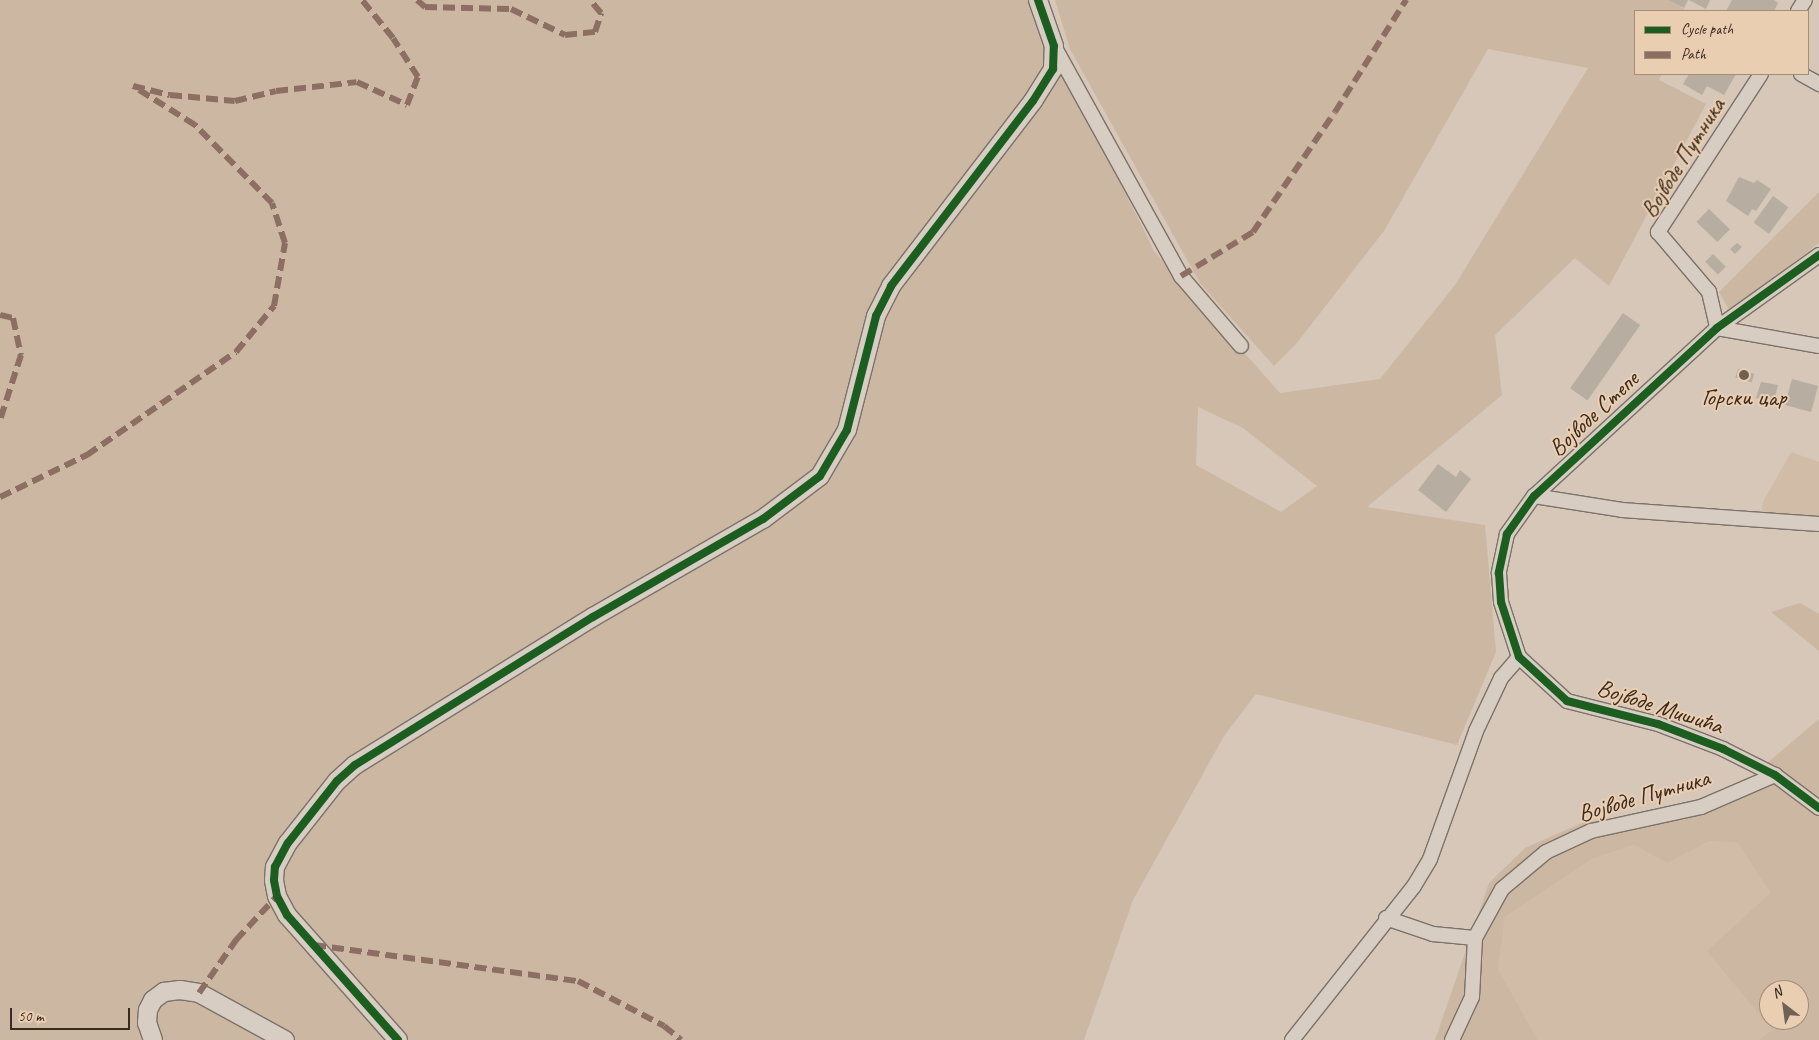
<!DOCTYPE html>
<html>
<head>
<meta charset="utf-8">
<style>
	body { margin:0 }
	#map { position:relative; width:1819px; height:1040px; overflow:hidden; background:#d6c7b8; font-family:Caveat,sans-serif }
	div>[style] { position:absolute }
	.built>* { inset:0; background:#d1bca7 }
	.green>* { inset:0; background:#ccb7a3 }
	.building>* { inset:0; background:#b8ada1; transform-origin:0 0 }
	.roads { filter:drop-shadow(1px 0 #7c7268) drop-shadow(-1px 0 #7c7268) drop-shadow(0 1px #7c7268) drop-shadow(0 -1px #7c7268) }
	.minor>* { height:14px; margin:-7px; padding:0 7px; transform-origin:7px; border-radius:7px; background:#d7cdc2 }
	.tertiary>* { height:18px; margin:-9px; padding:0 9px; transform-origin:9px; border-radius:9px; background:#d7cdc2 }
	.quiet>* { height:6px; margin-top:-3px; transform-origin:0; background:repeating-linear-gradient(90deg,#8d6e63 0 12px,transparent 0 18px) }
	.cycleway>* { height:8px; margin:-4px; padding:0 4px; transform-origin:4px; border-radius:4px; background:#1b5e20 }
	.dots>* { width:14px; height:14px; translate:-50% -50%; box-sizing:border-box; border:2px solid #eaceb1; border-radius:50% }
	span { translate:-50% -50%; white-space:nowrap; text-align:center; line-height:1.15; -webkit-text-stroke:4px #eaceb1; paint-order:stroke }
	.street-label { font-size:24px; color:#3b2a1e }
	.poi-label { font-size:24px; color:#3b2a1e }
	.legend { position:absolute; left:1634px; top:10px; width:175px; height:65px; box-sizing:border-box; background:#eaceb1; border:1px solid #a48c76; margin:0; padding:6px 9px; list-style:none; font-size:15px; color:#3b2a1e }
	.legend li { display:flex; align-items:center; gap:10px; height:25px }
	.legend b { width:25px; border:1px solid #a48c76 }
	.north { position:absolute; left:1759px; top:980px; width:50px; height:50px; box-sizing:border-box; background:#eaceb1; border:1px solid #a48c76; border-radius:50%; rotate:330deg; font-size:14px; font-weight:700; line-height:20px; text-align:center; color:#3b2a1e }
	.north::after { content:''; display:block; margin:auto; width:18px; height:22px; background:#716154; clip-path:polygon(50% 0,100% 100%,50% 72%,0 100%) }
	.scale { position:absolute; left:10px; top:1008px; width:120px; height:22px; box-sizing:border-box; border:2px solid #3b2a1e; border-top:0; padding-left:6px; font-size:15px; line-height:18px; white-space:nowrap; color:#3b2a1e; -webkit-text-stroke:4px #eaceb1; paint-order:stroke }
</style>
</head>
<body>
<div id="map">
	<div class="built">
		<i style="clip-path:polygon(1791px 452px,1819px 462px,1819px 529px,1760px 524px,1763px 502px)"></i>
		<i style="clip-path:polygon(1710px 841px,1738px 843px,1770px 893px,1708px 951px,1772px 1030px,1759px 1040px,1538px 1040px,1498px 969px,1505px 917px,1592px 859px,1634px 845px,1667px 863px)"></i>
	</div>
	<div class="green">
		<i style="clip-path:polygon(evenodd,0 0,1031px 0,1154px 251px,1280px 393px,1380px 379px,1455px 285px,1588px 68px,1488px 49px,1384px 231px,1296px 344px,1274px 366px,1200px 283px,1070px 49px,1055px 0,1672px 0,1687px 11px,1635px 11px,1635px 74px,1662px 74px,1659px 80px,1706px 104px,1609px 286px,1575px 258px,1495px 335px,1502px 395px,1367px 507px,1485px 525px,1496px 652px,1457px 745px,1256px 694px,1224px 736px,1133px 900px,1084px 1040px,0 1040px,0 0,1198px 407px,1243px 428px,1317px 486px,1281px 512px,1196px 465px,1198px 407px)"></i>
		<i style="clip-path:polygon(1819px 192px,1819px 243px,1730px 311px,1719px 292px)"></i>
		<i style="clip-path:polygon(1800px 603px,1819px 614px,1819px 651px,1771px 612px)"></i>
		<i style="clip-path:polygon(evenodd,1819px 719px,1819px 1040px,1759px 1040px,1772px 1030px,1707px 951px,1770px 893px,1738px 843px,1710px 841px,1667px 863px,1634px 845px,1592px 859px,1505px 917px,1498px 969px,1538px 1040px,1435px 1040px,1489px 883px,1525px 848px,1584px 822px,1672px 810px,1746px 781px,1819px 719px,1769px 990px,1799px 990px,1799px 1020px,1769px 1020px,1769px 990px)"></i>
	</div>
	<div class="building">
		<i style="clip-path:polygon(1669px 0,1688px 0,1684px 8px)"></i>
		<i style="clip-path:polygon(1689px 0,1710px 0,1706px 9px)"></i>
		<i style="clip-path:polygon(1732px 0,1774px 0,1778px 3px,1774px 11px,1726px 11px)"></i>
		<i style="clip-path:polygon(1689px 74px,1736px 74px,1724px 95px,1707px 86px,1702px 95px,1683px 84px)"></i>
		<i style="clip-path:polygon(1739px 177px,1754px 183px,1757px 180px,1771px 189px,1756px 211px,1752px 209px,1748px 216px,1726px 201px)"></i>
		<i style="left:1773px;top:196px;width:19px;height:33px;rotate:36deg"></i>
		<i style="left:1709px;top:209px;width:29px;height:18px;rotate:44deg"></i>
		<i style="clip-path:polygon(1737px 243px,1742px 247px,1735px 254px,1730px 249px)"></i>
		<i style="left:1713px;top:254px;width:18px;height:11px;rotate:45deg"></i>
		<i style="left:1623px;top:313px;width:21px;height:92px;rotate:35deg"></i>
		<i style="left:1738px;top:369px;width:17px;height:9px;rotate:17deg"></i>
		<i style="left:1792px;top:379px;width:27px;height:27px;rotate:15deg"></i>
		<i style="clip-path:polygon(1761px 382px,1778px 385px,1774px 401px,1756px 398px)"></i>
		<i style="clip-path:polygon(1438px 464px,1456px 477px,1460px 470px,1471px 479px,1446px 512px,1418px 490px)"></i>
	</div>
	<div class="roads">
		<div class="minor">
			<i style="left:1798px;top:11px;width:13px;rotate:-58deg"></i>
			<i style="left:1054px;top:46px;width:263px;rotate:61.1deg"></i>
			<i style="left:1181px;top:276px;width:92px;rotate:49.4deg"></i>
			<i style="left:1761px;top:74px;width:189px;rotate:123.1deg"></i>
			<i style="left:1658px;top:232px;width:79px;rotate:49.6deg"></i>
			<i style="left:1709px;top:292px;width:37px;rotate:77deg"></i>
			<i style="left:1717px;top:328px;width:104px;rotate:10deg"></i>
			<i style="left:1801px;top:74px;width:21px;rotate:29deg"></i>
			<i style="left:1819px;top:255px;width:125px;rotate:144.4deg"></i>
			<i style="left:1717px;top:328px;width:248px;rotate:137.4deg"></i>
			<i style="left:1534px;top:496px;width:47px;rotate:125.4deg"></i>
			<i style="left:1507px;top:534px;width:40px;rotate:102deg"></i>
			<i style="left:1499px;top:573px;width:29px;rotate:86deg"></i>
			<i style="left:1501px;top:602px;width:58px;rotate:71.9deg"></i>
			<i style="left:1519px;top:657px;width:65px;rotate:42.5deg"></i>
			<i style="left:1567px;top:701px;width:94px;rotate:14.2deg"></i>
			<i style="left:1658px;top:724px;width:70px;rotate:21deg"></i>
			<i style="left:1723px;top:749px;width:58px;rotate:26.6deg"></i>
			<i style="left:1775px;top:775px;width:55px;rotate:36.9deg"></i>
			<i style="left:1534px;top:496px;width:89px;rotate:9deg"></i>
			<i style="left:1622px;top:510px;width:197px;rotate:4.1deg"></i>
			<i style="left:1386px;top:918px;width:50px;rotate:18.8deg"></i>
			<i style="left:1433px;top:934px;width:42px;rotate:5.4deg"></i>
			<i style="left:1292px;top:1040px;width:196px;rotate:-51.6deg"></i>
			<i style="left:1414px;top:886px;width:31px;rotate:-59deg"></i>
			<i style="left:1430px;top:859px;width:136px;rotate:-70.2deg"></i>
			<i style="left:1476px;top:731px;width:59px;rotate:-64.7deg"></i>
			<i style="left:1501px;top:678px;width:28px;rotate:-49deg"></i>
			<i style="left:1452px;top:1040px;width:47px;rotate:-65.1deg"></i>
			<i style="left:1472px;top:997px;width:59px;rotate:-87.1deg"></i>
			<i style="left:1475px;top:938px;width:56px;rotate:-61.1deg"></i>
			<i style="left:1502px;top:889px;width:57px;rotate:-40.1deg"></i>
			<i style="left:1546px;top:852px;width:50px;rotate:-25deg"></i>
			<i style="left:1591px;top:831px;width:113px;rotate:-12.3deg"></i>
			<i style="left:1701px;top:807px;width:81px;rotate:-23.4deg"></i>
		</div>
		<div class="tertiary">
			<i style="left:153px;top:1040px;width:18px;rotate:-109deg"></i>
			<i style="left:147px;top:1023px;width:13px;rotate:-86deg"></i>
			<i style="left:148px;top:1010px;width:11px;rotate:-63deg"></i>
			<i style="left:153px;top:1000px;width:14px;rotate:-36deg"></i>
			<i style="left:164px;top:992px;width:16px;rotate:-7deg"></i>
			<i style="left:180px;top:990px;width:19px;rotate:9deg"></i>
			<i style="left:199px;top:993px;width:98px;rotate:28.7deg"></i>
			<i style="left:398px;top:1040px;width:167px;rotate:-131.6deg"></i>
			<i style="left:287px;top:915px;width:21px;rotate:-118deg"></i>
			<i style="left:277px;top:896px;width:16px;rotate:-101deg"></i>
			<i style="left:274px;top:880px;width:13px;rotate:-86deg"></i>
			<i style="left:275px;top:867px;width:27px;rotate:-62deg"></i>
			<i style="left:288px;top:843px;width:79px;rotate:-51.7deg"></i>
			<i style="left:337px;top:781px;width:24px;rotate:-42deg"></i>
			<i style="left:355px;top:765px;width:280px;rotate:-31.9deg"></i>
			<i style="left:593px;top:617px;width:196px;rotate:-30deg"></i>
			<i style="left:763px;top:519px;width:71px;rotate:-37deg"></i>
			<i style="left:820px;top:476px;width:53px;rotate:-59.6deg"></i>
			<i style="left:847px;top:430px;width:118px;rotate:-75.7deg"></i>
			<i style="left:876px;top:316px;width:34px;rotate:-63deg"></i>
			<i style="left:891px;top:286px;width:233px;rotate:-52.5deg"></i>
			<i style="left:1033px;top:101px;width:38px;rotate:-58deg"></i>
			<i style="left:1053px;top:69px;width:23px;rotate:-88deg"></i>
			<i style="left:1054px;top:46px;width:49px;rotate:-109.2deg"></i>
		</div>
	</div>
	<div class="quiet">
		<i style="left:417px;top:0;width:11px;rotate:41deg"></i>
		<i style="left:425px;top:7px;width:86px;rotate:1.3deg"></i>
		<i style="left:511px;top:9px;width:60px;rotate:25.7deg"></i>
		<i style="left:565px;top:35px;width:30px;rotate:-6deg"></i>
		<i style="left:595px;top:32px;width:20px;rotate:-72deg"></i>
		<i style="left:601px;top:13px;width:17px;rotate:-130deg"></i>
		<i style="left:1181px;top:276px;width:84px;rotate:-31.4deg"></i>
		<i style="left:1253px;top:232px;width:145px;rotate:-55.7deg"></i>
		<i style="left:1335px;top:112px;width:133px;rotate:-57.6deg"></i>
		<i style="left:0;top:315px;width:13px;rotate:13deg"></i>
		<i style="left:13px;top:318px;width:38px;rotate:78deg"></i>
		<i style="left:21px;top:355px;width:68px;rotate:107.9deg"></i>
		<i style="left:0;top:497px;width:97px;rotate:-25.8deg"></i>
		<i style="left:87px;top:455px;width:181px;rotate:-34.7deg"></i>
		<i style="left:236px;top:352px;width:60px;rotate:-50.4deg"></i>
		<i style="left:274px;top:306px;width:64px;rotate:-80.1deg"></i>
		<i style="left:285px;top:243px;width:42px;rotate:-108deg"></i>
		<i style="left:272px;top:203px;width:110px;rotate:-134.6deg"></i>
		<i style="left:195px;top:125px;width:73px;rotate:-147.8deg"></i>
		<i style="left:133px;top:86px;width:38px;rotate:14deg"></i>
		<i style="left:170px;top:95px;width:65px;rotate:5.3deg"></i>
		<i style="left:235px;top:101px;width:42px;rotate:-13.7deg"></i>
		<i style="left:276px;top:91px;width:81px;rotate:-6.3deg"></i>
		<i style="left:357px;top:82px;width:55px;rotate:24.7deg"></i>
		<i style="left:407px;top:105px;width:30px;rotate:-69deg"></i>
		<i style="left:418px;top:77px;width:46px;rotate:-122.7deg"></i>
		<i style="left:393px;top:38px;width:49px;rotate:-129.2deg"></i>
		<i style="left:314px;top:945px;width:266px;rotate:7.8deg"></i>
		<i style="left:578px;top:981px;width:97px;rotate:27.6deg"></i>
		<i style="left:664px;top:1026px;width:22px;rotate:39deg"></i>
		<i style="left:199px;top:993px;width:65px;rotate:-55.1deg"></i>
		<i style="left:236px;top:940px;width:60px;rotate:-47deg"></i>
	</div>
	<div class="cycleway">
		<i style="left:1819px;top:255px;width:125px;rotate:144.4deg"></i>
		<i style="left:1717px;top:328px;width:248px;rotate:137.4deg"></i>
		<i style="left:1534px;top:496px;width:47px;rotate:125.4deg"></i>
		<i style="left:1507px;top:534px;width:40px;rotate:102deg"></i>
		<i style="left:1499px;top:573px;width:29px;rotate:86deg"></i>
		<i style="left:1501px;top:602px;width:58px;rotate:71.9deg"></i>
		<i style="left:1519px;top:657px;width:65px;rotate:42.5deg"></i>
		<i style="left:1567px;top:701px;width:94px;rotate:14.2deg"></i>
		<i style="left:1658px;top:724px;width:70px;rotate:21deg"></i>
		<i style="left:1723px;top:749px;width:58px;rotate:26.6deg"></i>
		<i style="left:1775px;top:775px;width:55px;rotate:36.9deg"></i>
		<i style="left:398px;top:1040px;width:167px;rotate:-131.6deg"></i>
		<i style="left:287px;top:915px;width:21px;rotate:-118deg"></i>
		<i style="left:277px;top:896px;width:16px;rotate:-101deg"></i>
		<i style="left:274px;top:880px;width:13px;rotate:-86deg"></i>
		<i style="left:275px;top:867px;width:27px;rotate:-62deg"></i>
		<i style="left:288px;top:843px;width:79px;rotate:-51.7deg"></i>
		<i style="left:337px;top:781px;width:24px;rotate:-42deg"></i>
		<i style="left:355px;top:765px;width:280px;rotate:-31.9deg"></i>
		<i style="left:593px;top:617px;width:196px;rotate:-30deg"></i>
		<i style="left:763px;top:519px;width:71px;rotate:-37deg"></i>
		<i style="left:820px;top:476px;width:53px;rotate:-59.6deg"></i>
		<i style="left:847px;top:430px;width:118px;rotate:-75.7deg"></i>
		<i style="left:876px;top:316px;width:34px;rotate:-63deg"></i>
		<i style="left:891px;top:286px;width:233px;rotate:-52.5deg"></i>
		<i style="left:1033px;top:101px;width:38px;rotate:-58deg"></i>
		<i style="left:1053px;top:69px;width:23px;rotate:-88deg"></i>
		<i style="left:1054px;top:46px;width:49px;rotate:-109.2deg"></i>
	</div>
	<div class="dots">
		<i style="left:1744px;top:375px;background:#716154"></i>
	</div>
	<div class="street-label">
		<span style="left:1683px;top:158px;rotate:-58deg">Војводе Путника</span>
		<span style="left:1594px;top:414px;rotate:-43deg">Војводе Степе</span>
		<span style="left:1660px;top:707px;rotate:18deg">Војводе Мишића</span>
		<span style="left:1644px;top:796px;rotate:-16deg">Војводе Путника</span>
	</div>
	<div class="poi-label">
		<span style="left:1744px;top:398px">Горски цар</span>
	</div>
	<ul class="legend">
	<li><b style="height:6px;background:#1b5e20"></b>Cycle path</li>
	<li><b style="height:6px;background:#8d6e63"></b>Path</li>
	</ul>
	<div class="north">N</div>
	<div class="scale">50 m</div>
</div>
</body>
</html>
